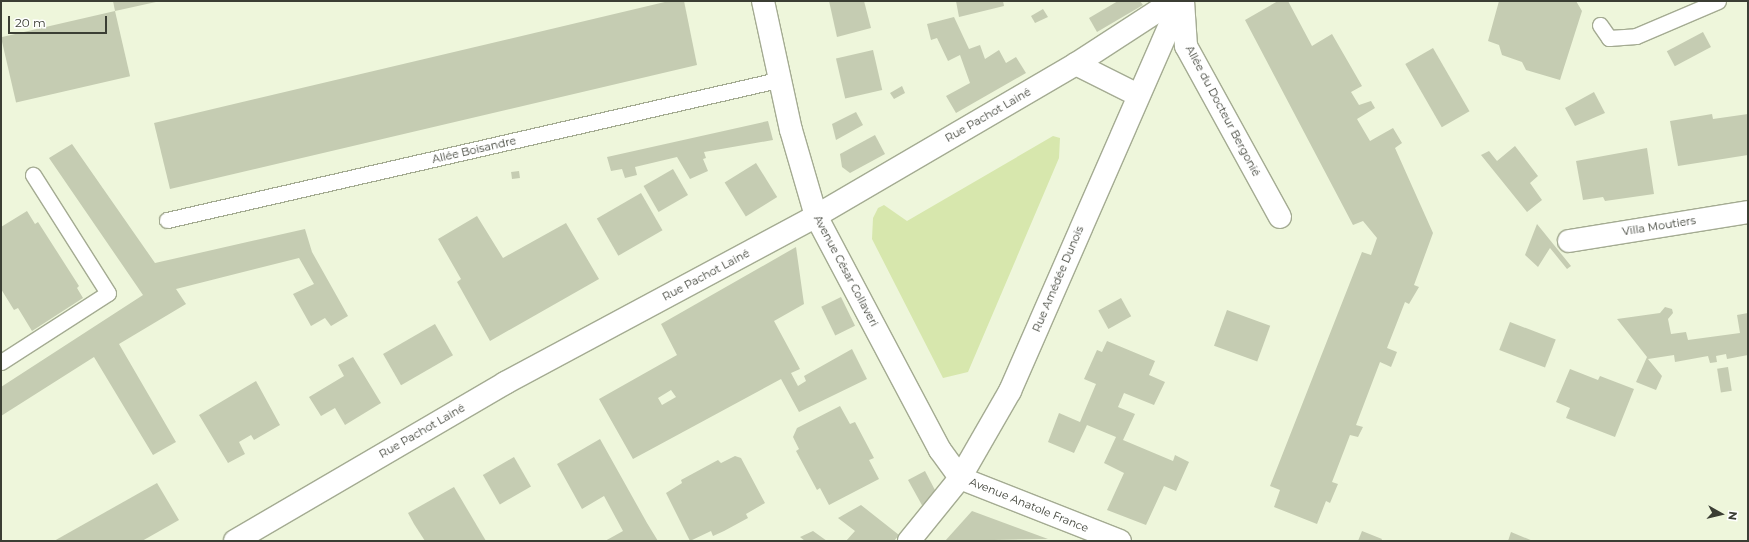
<!DOCTYPE html>
<html>
<head>
<meta charset="utf-8">
<style>
	body { margin:0 }
	#map { position:relative; width:1749px; height:542px; overflow:hidden; background:#eef6db; font-family:Montserrat,sans-serif }
	div>[style] { position:absolute }
	.green>* { inset:0; background:#d7e7ad }
	.building>* { inset:0; background:#c5ccb2; transform-origin:0 0 }
	.roads { filter:drop-shadow(1px 0 #a4ab92) drop-shadow(-1px 0 #a4ab92) drop-shadow(0 1px #a4ab92) drop-shadow(0 -1px #a4ab92) }
	.service>* { height:15px; margin:-7.5px; padding:0 7.5px; transform-origin:7.5px; border-radius:7.5px; background:#fff }
	.minor>* { height:22px; margin:-11px; padding:0 11px; transform-origin:11px; border-radius:11px; background:#fff }
	.tertiary>* { height:22px; margin:-11px; padding:0 11px; transform-origin:11px; border-radius:11px; background:#fff }
	span { translate:-50% -50%; white-space:nowrap; text-align:center; line-height:1.15; -webkit-text-stroke:4px #fff; paint-order:stroke }
	.street-label { font-size:11px; color:#3b3e34 }
	.frame { position:absolute; inset:0; border:2px solid #3b3e34; pointer-events:none }
	.north { position:absolute; left:1701px; top:494px; width:40px; height:40px; -webkit-text-stroke:3px #fff; paint-order:stroke; rotate:98deg; font-size:11px; font-weight:700; line-height:16px; text-align:center; color:#3b3e34 }
	.north::after { content:''; display:block; margin:auto; width:14px; height:18px; background:#3b3e34; clip-path:polygon(50% 0,100% 100%,50% 72%,0 100%) }
	.scale { position:absolute; left:8px; top:16px; width:99px; height:18px; box-sizing:border-box; border:2px solid #3b3e34; border-top:0; padding-left:5px; font-size:12px; line-height:14px; white-space:nowrap; color:#3b3e34; -webkit-text-stroke:3px #fff; paint-order:stroke }
</style>
</head>
<body>
<div id="map">
	<div class="green">
		<i style="clip-path:polygon(1053px 136px,1060px 138px,1059px 158px,968px 372px,943px 378px,872px 239px,873px 218px,878px 208px,884px 205px,907px 221px)"></i>
	</div>
	<div class="building">
		<i style="clip-path:polygon(113px 1px,155px 1px,156px 2px,115px 11px)"></i>
		<i style="clip-path:polygon(669px 1px,684px 1px,697px 65px,170px 189px,154px 123px)"></i>
		<i style="clip-path:polygon(829px 1px,864px 1px,871px 28px,837px 37px)"></i>
		<i style="clip-path:polygon(956px 1px,1003px 1px,1004px 6px,959px 17px)"></i>
		<i style="clip-path:polygon(1118px 1px,1140px 1px,1143px 5px,1097px 32px,1089px 18px)"></i>
		<i style="clip-path:polygon(1278px 1px,1288px 1px,1312px 46px,1332px 34px,1362px 86px,1351px 92px,1359px 105px,1371px 101px,1375px 108px,1357px 119px,1370px 141px,1393px 128px,1402px 143px,1395px 148px,1433px 233px,1414px 285px,1419px 287px,1409px 304px,1405px 302px,1387px 348px,1397px 352px,1391px 367px,1380px 362px,1356px 425px,1363px 427px,1358px 437px,1350px 435px,1332px 482px,1338px 484px,1330px 503px,1326px 501px,1317px 524px,1274px 507px,1280px 490px,1270px 486px,1362px 252px,1371px 255px,1377px 238px,1363px 221px,1353px 225px,1245px 20px)"></i>
		<i style="clip-path:polygon(1499px 1px,1576px 1px,1582px 11px,1560px 80px,1526px 70px,1522px 62px,1502px 55px,1499px 45px,1488px 41px)"></i>
		<i style="clip-path:polygon(1043px 9px,1048px 17px,1035px 23px,1031px 16px)"></i>
		<i style="left:115px;top:11px;width:67px;height:117px;rotate:77deg"></i>
		<i style="clip-path:polygon(954px 17px,969px 49px,980px 45px,985px 59px,999px 50px,1006px 63px,1016px 57px,1026px 73px,956px 113px,946px 96px,970px 83px,960px 55px,948px 61px,937px 38px,931px 40px,927px 24px)"></i>
		<i style="left:1703px;top:32px;width:17px;height:41px;rotate:62deg"></i>
		<i style="left:1433px;top:48px;width:73px;height:32px;rotate:60deg"></i>
		<i style="left:873px;top:50px;width:41px;height:38px;rotate:77deg"></i>
		<i style="clip-path:polygon(902px 86px,905px 93px,894px 99px,890px 93px)"></i>
		<i style="clip-path:polygon(1594px 92px,1605px 113px,1575px 126px,1565px 108px)"></i>
		<i style="clip-path:polygon(856px 112px,863px 125px,836px 140px,832px 124px)"></i>
		<i style="clip-path:polygon(1712px 114px,1713px 119px,1748px 114px,1748px 155px,1678px 166px,1670px 121px)"></i>
		<i style="clip-path:polygon(768px 121px,773px 140px,704px 152px,706px 158px,703px 159px,708px 171px,690px 179px,677px 157px,635px 167px,637px 175px,625px 178px,622px 169px,611px 171px,607px 157px)"></i>
		<i style="clip-path:polygon(875px 135px,885px 154px,850px 173px,842px 167px,840px 154px)"></i>
		<i style="clip-path:polygon(72px 144px,155px 263px,305px 229px,312px 252px,348px 316px,331px 326px,325px 318px,311px 326px,293px 294px,314px 284px,299px 258px,176px 289px,186px 304px,119px 344px,176px 442px,153px 455px,94px 357px,1px 416px,1px 387px,143px 295px,49px 158px)"></i>
		<i style="clip-path:polygon(1515px 146px,1538px 176px,1530px 183px,1542px 200px,1527px 212px,1481px 155px,1489px 151px,1497px 161px)"></i>
		<i style="clip-path:polygon(1647px 148px,1654px 194px,1605px 201px,1603px 197px,1583px 200px,1576px 161px)"></i>
		<i style="left:756px;top:163px;width:40px;height:37px;rotate:58deg"></i>
		<i style="left:673px;top:169px;width:30px;height:34px;rotate:60deg"></i>
		<i style="left:519px;top:171px;width:7px;height:8px;rotate:82deg"></i>
		<i style="left:641px;top:193px;width:43px;height:51px;rotate:60deg"></i>
		<i style="clip-path:polygon(27px 211px,35px 224px,38px 222px,79px 286px,77px 288px,83px 298px,32px 331px,18px 308px,14px 310px,1px 289px,1px 227px)"></i>
		<i style="clip-path:polygon(477px 216px,503px 258px,566px 223px,599px 279px,490px 341px,457px 282px,461px 279px,438px 239px)"></i>
		<i style="clip-path:polygon(1537px 224px,1571px 266px,1567px 269px,1550px 248px,1538px 267px,1525px 255px)"></i>
		<i style="clip-path:polygon(evenodd,796px 247px,804px 304px,774px 321px,800px 369px,791px 373px,798px 386px,806px 381px,804px 376px,852px 349px,867px 379px,799px 412px,781px 379px,633px 459px,599px 399px,677px 355px,661px 324px,796px 247px,671px 390px,676px 397px,662px 405px,658px 398px,671px 390px)"></i>
		<i style="left:841px;top:297px;width:32px;height:22px;rotate:64deg"></i>
		<i style="left:1121px;top:298px;width:21px;height:26px;rotate:61deg"></i>
		<i style="clip-path:polygon(1665px 307px,1672px 309px,1673px 313px,1668px 319px,1671px 334px,1686px 332px,1688px 340px,1740px 333px,1737px 315px,1748px 313px,1748px 355px,1727px 359px,1726px 354px,1716px 356px,1717px 362px,1710px 363px,1708px 356px,1675px 362px,1674px 355px,1648px 359px,1662px 376px,1656px 390px,1636px 382px,1647px 357px,1617px 319px,1660px 313px)"></i>
		<i style="left:1227px;top:310px;width:46px;height:38px;rotate:20deg"></i>
		<i style="left:1510px;top:322px;width:49px;height:30px;rotate:21deg"></i>
		<i style="left:435px;top:324px;width:36px;height:60px;rotate:60deg"></i>
		<i style="clip-path:polygon(1107px 341px,1155px 361px,1149px 375px,1165px 382px,1154px 405px,1124px 393px,1118px 407px,1135px 414px,1123px 440px,1173px 461px,1175px 455px,1189px 462px,1176px 491px,1164px 486px,1146px 525px,1107px 510px,1124px 473px,1104px 463px,1116px 437px,1087px 425px,1074px 453px,1048px 442px,1059px 413px,1080px 422px,1096px 384px,1084px 379px,1097px 350px,1102px 352px)"></i>
		<i style="clip-path:polygon(353px 357px,381px 403px,345px 425px,335px 408px,321px 416px,309px 397px,344px 376px,338px 365px)"></i>
		<i style="left:1728px;top:367px;width:24px;height:11px;rotate:81deg"></i>
		<i style="clip-path:polygon(1570px 369px,1598px 380px,1600px 376px,1634px 389px,1615px 437px,1566px 418px,1570px 408px,1556px 402px)"></i>
		<i style="clip-path:polygon(256px 381px,280px 425px,254px 440px,251px 435px,239px 442px,245px 454px,228px 463px,199px 415px)"></i>
		<i style="clip-path:polygon(840px 406px,850px 424px,855px 422px,874px 458px,869px 460px,879px 479px,829px 505px,820px 488px,817px 490px,796px 451px,799px 449px,793px 437px,797px 428px)"></i>
		<i style="clip-path:polygon(600px 439px,647px 523px,658px 541px,605px 541px,623px 531px,604px 496px,582px 509px,557px 464px)"></i>
		<i style="clip-path:polygon(735px 456px,741px 458px,765px 503px,746px 514px,748px 518px,724px 531px,713px 536px,711px 531px,690px 541px,666px 493px,682px 483px,681px 480px,718px 460px,721px 463px)"></i>
		<i style="left:514px;top:457px;width:34px;height:36px;rotate:60deg"></i>
		<i style="clip-path:polygon(925px 471px,936px 492px,923px 507px,908px 480px)"></i>
		<i style="clip-path:polygon(157px 483px,179px 520px,142px 541px,54px 541px)"></i>
		<i style="clip-path:polygon(454px 487px,457px 492px,486px 541px,425px 541px,414px 524px,408px 513px)"></i>
		<i style="clip-path:polygon(861px 505px,899px 535px,894px 541px,846px 541px,855px 531px,838px 518px)"></i>
		<i style="clip-path:polygon(972px 511px,1048px 539px,945px 541px)"></i>
		<i style="clip-path:polygon(813px 531px,827px 541px,805px 541px,800px 537px)"></i>
		<i style="clip-path:polygon(1362px 531px,1382px 539px,1381px 541px,1358px 541px)"></i>
		<i style="clip-path:polygon(1511px 532px,1533px 541px,1508px 541px)"></i>
	</div>
	<div class="roads">
		<div class="service">
			<i style="left:1600px;top:25px;width:16px;rotate:55deg"></i>
			<i style="left:1609px;top:38px;width:27px;rotate:-4deg"></i>
			<i style="left:1636px;top:36px;width:89px;rotate:-23.1deg"></i>
			<i style="left:167px;top:220px;width:631px;rotate:-12.91deg"></i>
			<i style="left:1px;top:362px;width:127px;rotate:-32.8deg"></i>
			<i style="left:108px;top:293px;width:140px;rotate:-122.4deg"></i>
		</div>
		<div class="minor">
			<i style="left:763px;top:1px;width:132px;rotate:77.8deg"></i>
			<i style="left:791px;top:130px;width:90px;rotate:73.8deg"></i>
			<i style="left:816px;top:216px;width:265px;rotate:62.1deg"></i>
			<i style="left:940px;top:450px;width:34px;rotate:54deg"></i>
			<i style="left:960px;top:478px;width:172px;rotate:21.5deg"></i>
			<i style="left:1183px;top:1px;width:45px;rotate:86.2deg"></i>
			<i style="left:1186px;top:46px;width:195px;rotate:61.2deg"></i>
			<i style="left:1569px;top:241px;width:181px;rotate:-9.2deg"></i>
		</div>
		<div class="tertiary">
			<i style="left:1076px;top:64px;width:69px;rotate:26.6deg"></i>
			<i style="left:235px;top:541px;width:313px;rotate:-30.3deg"></i>
			<i style="left:505px;top:383px;width:353px;rotate:-28.2deg"></i>
			<i style="left:816px;top:216px;width:301px;rotate:-30.3deg"></i>
			<i style="left:1076px;top:64px;width:116px;rotate:-33deg"></i>
			<i style="left:909px;top:541px;width:81px;rotate:-51deg"></i>
			<i style="left:960px;top:478px;width:100px;rotate:-60.1deg"></i>
			<i style="left:1010px;top:391px;width:425px;rotate:-66.4deg"></i>
		</div>
	</div>
	<div class="street-label">
		<span style="left:1223px;top:111px;rotate:62deg">Allée du Docteur Bergonié</span>
		<span style="left:988px;top:115px;rotate:-30deg">Rue Pachot Lainé</span>
		<span style="left:474px;top:150px;rotate:-13deg">Allée Boisandre</span>
		<span style="left:1659px;top:226px;rotate:-9deg">Villa Moutiers</span>
		<span style="left:846px;top:271px;rotate:62deg">Avenue César Collaveri</span>
		<span style="left:706px;top:275px;rotate:-28deg">Rue Pachot Lainé</span>
		<span style="left:1058px;top:279px;rotate:-67deg">Rue Amédée Dunois</span>
		<span style="left:422px;top:431px;rotate:-30deg">Rue Pachot Lainé</span>
		<span style="left:1029px;top:505px;rotate:22deg">Avenue Anatole France</span>
	</div>
	<div class="frame"></div>
	<div class="north">N</div>
	<div class="scale">20 m</div>
</div>
</body>
</html>
